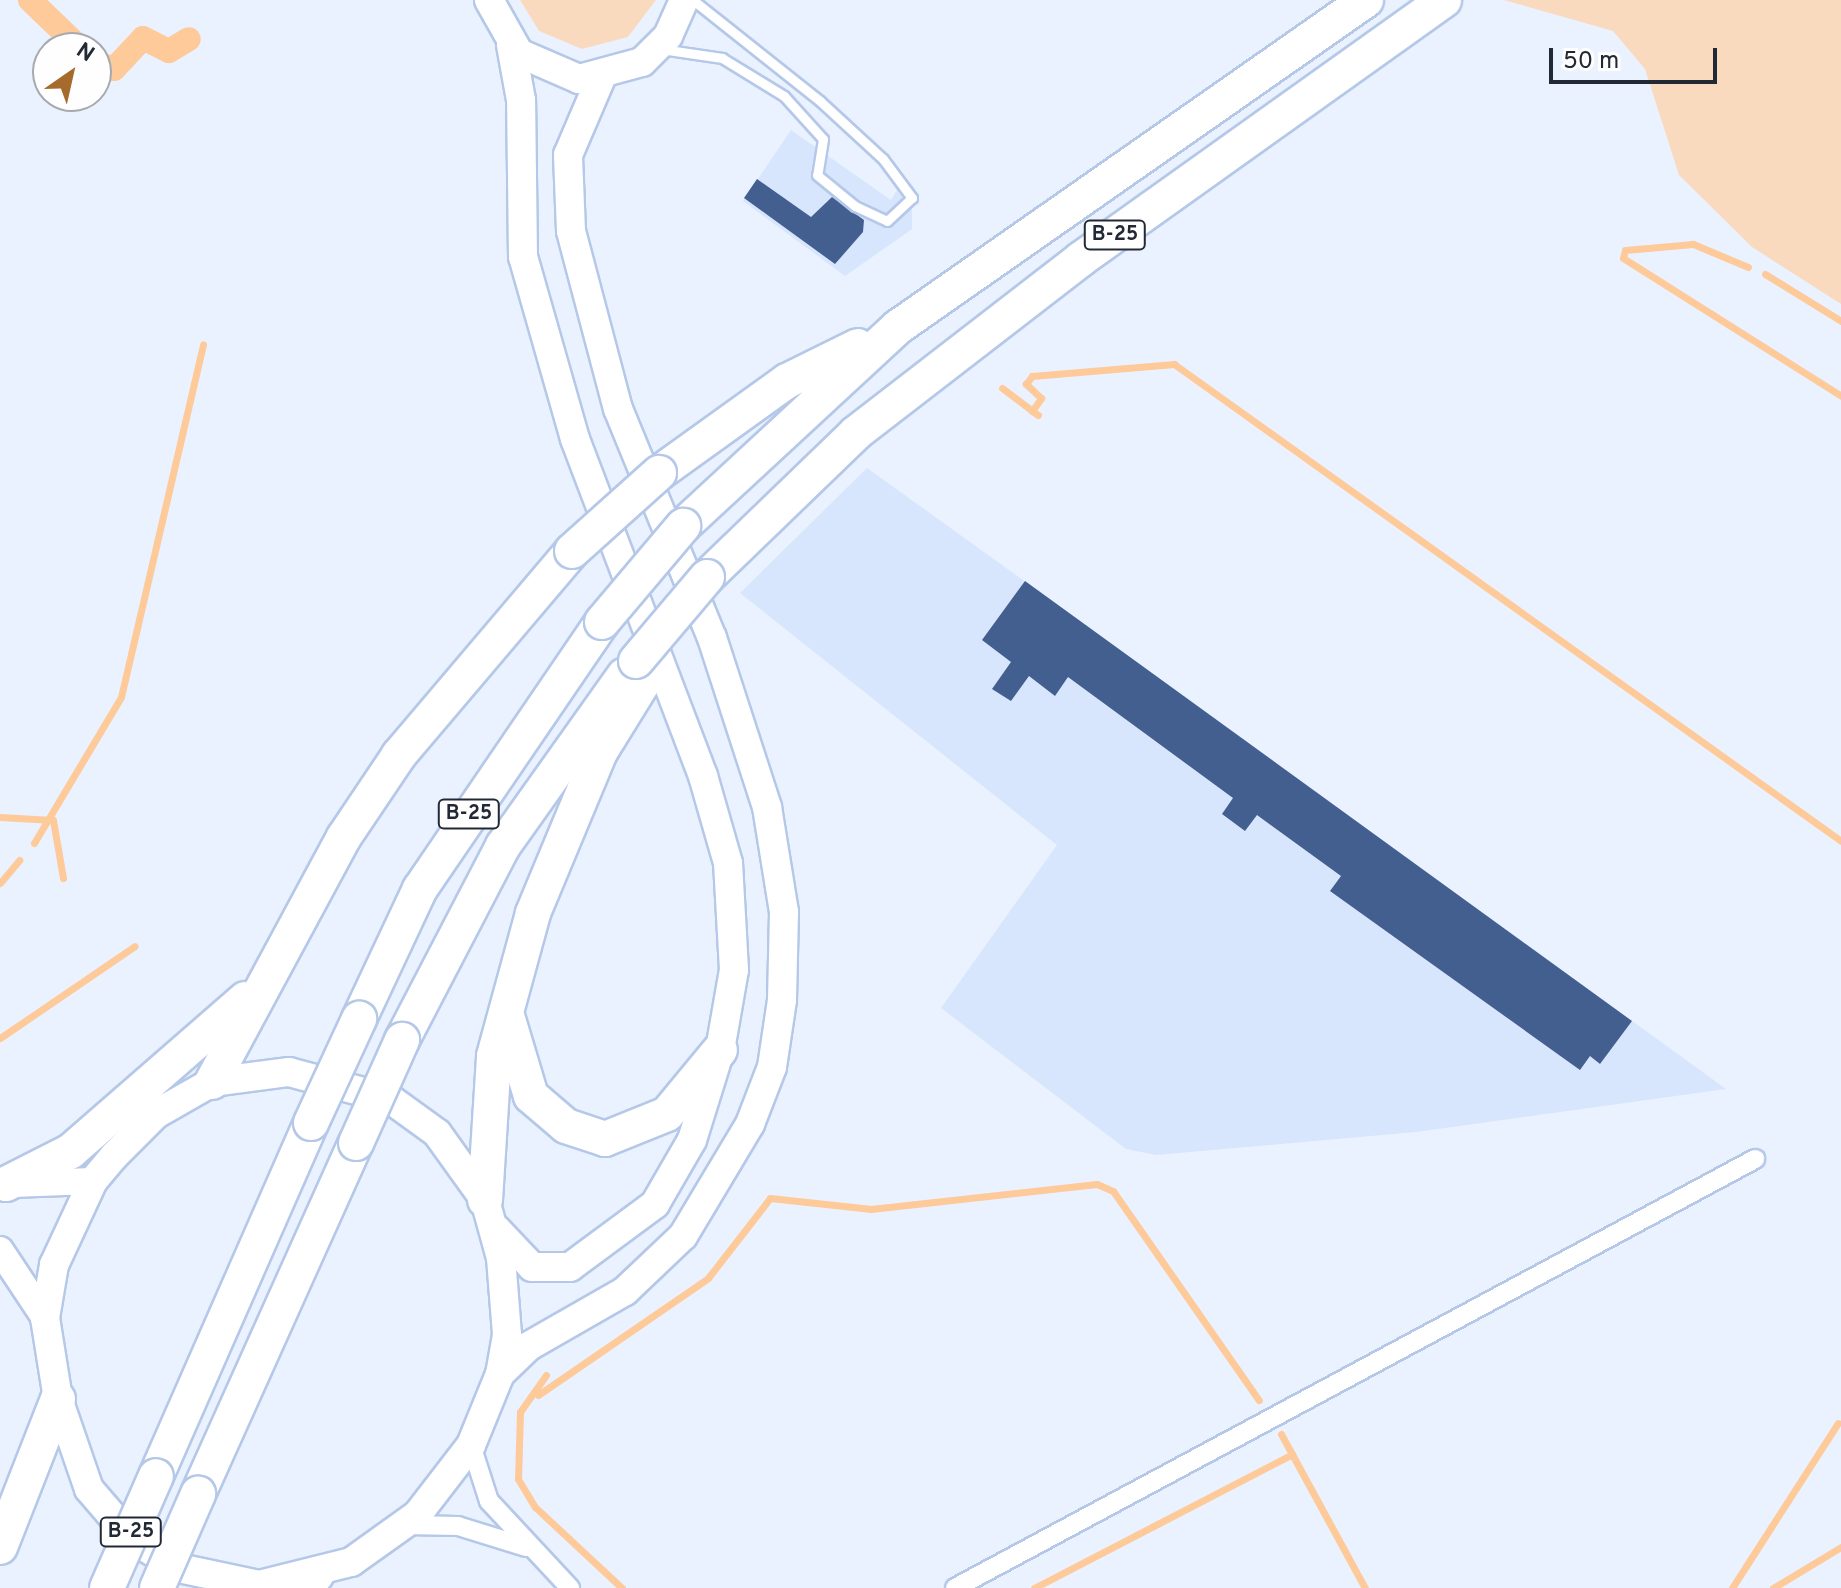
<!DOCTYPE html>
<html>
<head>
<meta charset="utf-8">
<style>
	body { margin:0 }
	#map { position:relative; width:1841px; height:1588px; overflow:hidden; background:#eaf2ff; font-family:Overpass,sans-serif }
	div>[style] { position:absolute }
	.built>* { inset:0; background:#d7e5fd }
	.green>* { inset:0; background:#f9dabf }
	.stream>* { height:7px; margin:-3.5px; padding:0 3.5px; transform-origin:3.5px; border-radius:3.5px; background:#feca9a }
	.canal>* { height:24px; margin:-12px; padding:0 12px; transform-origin:12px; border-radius:12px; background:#feca9a }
	.building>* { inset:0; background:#435f90 }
	.roads { filter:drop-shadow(2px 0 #b5c8e8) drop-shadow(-2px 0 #b5c8e8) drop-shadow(0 2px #b5c8e8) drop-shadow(0 -2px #b5c8e8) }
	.lane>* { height:9px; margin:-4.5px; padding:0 4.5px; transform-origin:4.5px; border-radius:4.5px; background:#fff }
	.street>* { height:18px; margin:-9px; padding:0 9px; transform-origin:9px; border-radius:9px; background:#fff }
	.secondary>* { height:26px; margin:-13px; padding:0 13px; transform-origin:13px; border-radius:13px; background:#fff }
	.primary>* { height:28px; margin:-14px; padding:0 14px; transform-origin:14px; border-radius:14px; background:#fff }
	.highway>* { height:34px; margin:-17px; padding:0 17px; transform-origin:17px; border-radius:17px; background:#fff }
	.bridges { filter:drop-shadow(2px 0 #b5c8e8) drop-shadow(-2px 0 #b5c8e8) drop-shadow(0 2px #b5c8e8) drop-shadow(0 -2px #b5c8e8) }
	.highway-bridge>* { height:34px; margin:-17px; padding:0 17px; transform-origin:17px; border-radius:17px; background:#fff }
	span { translate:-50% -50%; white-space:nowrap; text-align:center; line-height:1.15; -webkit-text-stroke:8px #fefefe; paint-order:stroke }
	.shield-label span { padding:2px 6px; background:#fefefe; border:2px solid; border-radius:6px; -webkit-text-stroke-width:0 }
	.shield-label { font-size:20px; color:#222935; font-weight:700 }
	.north { position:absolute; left:32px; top:32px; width:80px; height:80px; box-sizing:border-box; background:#fefefe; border:2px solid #a6a9ae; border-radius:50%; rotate:34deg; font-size:22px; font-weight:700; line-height:32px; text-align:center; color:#222935 }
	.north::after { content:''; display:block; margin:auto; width:28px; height:36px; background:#a66b2c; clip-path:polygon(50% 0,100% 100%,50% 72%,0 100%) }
	.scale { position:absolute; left:1549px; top:48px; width:168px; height:36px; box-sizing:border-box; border:4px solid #222935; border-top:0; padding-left:10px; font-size:24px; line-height:28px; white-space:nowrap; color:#222935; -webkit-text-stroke:6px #fefefe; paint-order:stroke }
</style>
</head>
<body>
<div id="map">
	<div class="built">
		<i style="clip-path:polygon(791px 130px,891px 200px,897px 190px,912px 210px,912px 229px,845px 276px,743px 201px)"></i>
		<i style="clip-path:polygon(867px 468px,1126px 654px,1726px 1089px,1416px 1132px,1156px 1155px,1126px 1149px,941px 1008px,1057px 845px,740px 593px)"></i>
	</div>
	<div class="green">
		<i style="clip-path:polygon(520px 0,656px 0,628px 37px,582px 49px,539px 31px)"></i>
		<i style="clip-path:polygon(1504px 0,1841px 0,1841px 304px,1752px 247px,1679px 175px,1645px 69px,1613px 31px)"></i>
	</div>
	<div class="stream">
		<i style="left:1748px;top:267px;width:60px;rotate:-157.3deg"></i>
		<i style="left:1693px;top:244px;width:68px;rotate:175deg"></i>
		<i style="left:1625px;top:250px;width:8px;rotate:104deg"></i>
		<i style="left:1623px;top:258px;width:258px;rotate:32.3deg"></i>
		<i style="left:1765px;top:274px;width:89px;rotate:31.7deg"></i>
		<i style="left:1002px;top:388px;width:38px;rotate:37deg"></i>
		<i style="left:1038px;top:415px;width:7px;rotate:-146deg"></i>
		<i style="left:1032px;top:411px;width:16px;rotate:-55deg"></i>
		<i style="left:1041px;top:398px;width:21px;rotate:-137deg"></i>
		<i style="left:1026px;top:384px;width:10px;rotate:-53deg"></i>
		<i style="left:1032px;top:376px;width:143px;rotate:-4.8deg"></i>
		<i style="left:1174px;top:364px;width:820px;rotate:35.57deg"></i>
		<i style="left:0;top:817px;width:53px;rotate:3.2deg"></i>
		<i style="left:53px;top:820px;width:59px;rotate:80.2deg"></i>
		<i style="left:34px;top:843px;width:170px;rotate:-59.2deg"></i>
		<i style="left:121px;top:697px;width:362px;rotate:-76.9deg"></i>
		<i style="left:0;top:883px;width:30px;rotate:-50deg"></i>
		<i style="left:0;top:1038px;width:163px;rotate:-34.3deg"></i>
		<i style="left:546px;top:1375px;width:45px;rotate:125.1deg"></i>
		<i style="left:520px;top:1412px;width:67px;rotate:91.7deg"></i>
		<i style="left:518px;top:1479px;width:33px;rotate:59deg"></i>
		<i style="left:535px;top:1507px;width:119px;rotate:43deg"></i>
		<i style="left:538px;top:1395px;width:206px;rotate:-34.5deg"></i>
		<i style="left:708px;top:1278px;width:101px;rotate:-52.2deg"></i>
		<i style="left:770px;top:1198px;width:102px;rotate:6.2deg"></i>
		<i style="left:871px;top:1209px;width:227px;rotate:-6.3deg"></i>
		<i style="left:1097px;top:1184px;width:17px;rotate:24deg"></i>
		<i style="left:1113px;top:1191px;width:255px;rotate:55.1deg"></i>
		<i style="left:1281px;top:1434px;width:175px;rotate:61.4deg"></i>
		<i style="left:1034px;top:1588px;width:291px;rotate:-27.4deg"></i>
		<i style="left:1732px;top:1588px;width:196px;rotate:-57.3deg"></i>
		<i style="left:1773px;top:1588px;width:79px;rotate:-31.1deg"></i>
	</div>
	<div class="canal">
		<i style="left:30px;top:0;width:69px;rotate:43.8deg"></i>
		<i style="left:96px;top:63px;width:19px;rotate:18deg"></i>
		<i style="left:114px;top:69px;width:42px;rotate:-46.9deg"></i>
		<i style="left:143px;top:38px;width:29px;rotate:27deg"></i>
		<i style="left:169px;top:51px;width:23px;rotate:-31deg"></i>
	</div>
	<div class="building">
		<i style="clip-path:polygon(757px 179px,811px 217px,832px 197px,864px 220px,863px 232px,835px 264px,744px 198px)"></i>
		<i style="clip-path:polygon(1025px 581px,1632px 1021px,1600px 1064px,1590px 1056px,1580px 1070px,1330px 891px,1341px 876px,1257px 815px,1245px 831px,1222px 814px,1233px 798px,1068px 677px,1055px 696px,1029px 676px,1011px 701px,992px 689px,1011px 662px,982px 640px)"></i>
	</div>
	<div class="roads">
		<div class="lane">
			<i style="left:661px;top:49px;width:62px;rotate:8.4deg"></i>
			<i style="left:722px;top:58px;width:73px;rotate:31.5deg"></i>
			<i style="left:784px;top:96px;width:58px;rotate:47.8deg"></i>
			<i style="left:823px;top:139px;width:36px;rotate:99deg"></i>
			<i style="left:817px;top:175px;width:49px;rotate:39.2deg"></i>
			<i style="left:855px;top:206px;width:35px;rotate:25deg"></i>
			<i style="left:887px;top:221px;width:34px;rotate:-43deg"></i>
			<i style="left:912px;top:198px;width:49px;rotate:-126.6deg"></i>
			<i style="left:883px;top:159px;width:86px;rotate:-137.4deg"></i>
			<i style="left:820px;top:101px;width:162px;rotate:-141.5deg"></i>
		</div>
		<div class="street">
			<i style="left:471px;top:1445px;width:59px;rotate:72.2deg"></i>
			<i style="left:489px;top:1501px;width:119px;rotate:47deg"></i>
			<i style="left:406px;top:1525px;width:52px;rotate:1.1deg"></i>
			<i style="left:458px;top:1526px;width:71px;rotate:17.2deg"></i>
			<i style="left:955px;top:1588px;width:908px;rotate:-28.2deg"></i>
		</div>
		<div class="secondary">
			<i style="left:12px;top:1184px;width:81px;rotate:-2.1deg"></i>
			<i style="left:0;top:1250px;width:82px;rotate:56.5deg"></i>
		</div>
		<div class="primary">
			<i style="left:489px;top:0;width:61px;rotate:60.5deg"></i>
			<i style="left:519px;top:53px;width:65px;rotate:23.4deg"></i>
			<i style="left:579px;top:79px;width:65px;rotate:-15.1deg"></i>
			<i style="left:642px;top:62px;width:37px;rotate:-45deg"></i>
			<i style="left:668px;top:36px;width:39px;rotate:-66deg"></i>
			<i style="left:289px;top:1072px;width:105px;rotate:15deg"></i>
			<i style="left:390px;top:1099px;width:58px;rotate:35.9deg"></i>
			<i style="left:437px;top:1133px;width:82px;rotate:54.4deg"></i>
			<i style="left:485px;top:1200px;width:60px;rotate:74.6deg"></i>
			<i style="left:501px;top:1258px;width:77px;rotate:85.5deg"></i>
			<i style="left:507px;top:1335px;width:40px;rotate:100deg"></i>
			<i style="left:500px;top:1374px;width:77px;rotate:112.2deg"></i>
			<i style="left:471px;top:1445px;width:88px;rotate:127.6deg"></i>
			<i style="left:417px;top:1515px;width:81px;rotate:144.5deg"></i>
			<i style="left:351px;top:1562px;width:95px;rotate:166deg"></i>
			<i style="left:259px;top:1585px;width:82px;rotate:-168deg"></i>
			<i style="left:179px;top:1568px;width:55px;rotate:-148.3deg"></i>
			<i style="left:132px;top:1539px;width:66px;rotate:-130.7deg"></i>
			<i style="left:89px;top:1489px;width:95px;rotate:-109deg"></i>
			<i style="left:58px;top:1399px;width:82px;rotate:-99.1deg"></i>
			<i style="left:45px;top:1318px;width:54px;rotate:-80.4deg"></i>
			<i style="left:54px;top:1265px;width:93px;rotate:-65.1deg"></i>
			<i style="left:93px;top:1181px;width:33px;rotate:-50deg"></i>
			<i style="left:114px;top:1156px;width:59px;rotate:-45deg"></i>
			<i style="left:156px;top:1114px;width:64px;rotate:-29.7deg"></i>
			<i style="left:212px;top:1082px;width:78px;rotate:-7.4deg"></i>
			<i style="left:496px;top:1229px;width:52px;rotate:46.5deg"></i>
			<i style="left:532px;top:1267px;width:38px"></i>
			<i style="left:570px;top:1267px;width:106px;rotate:-36.5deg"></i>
			<i style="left:655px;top:1204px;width:74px;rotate:-60deg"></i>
			<i style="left:692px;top:1140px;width:94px;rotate:-72.7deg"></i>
			<i style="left:720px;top:1050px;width:81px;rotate:-80.1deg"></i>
			<i style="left:734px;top:970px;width:107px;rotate:-93.2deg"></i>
			<i style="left:728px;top:863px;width:91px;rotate:-106deg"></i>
			<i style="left:703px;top:776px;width:360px;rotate:-110.8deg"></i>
			<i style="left:575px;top:439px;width:189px;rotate:-105.9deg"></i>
			<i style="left:523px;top:257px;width:157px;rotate:-90.7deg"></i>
			<i style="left:521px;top:100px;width:56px;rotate:-100.3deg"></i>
			<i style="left:500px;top:1374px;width:40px;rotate:-44deg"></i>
			<i style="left:529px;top:1346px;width:111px;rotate:-29.8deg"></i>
			<i style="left:625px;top:1291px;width:80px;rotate:-43.5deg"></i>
			<i style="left:683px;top:1236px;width:131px;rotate:-59.1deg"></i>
			<i style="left:750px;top:1124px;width:61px;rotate:-68.9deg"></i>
			<i style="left:772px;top:1067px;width:68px;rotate:-81.5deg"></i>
			<i style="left:782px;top:1000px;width:88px;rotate:-88.7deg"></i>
			<i style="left:784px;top:912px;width:106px;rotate:-99.2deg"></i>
			<i style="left:767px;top:807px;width:178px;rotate:-108deg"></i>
			<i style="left:712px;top:638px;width:248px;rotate:-112.3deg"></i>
			<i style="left:618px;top:409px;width:184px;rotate:-104.8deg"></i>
			<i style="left:571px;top:231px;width:76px;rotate:-92.3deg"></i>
			<i style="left:568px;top:155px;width:84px;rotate:-66.8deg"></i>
		</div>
		<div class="highway">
			<i style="left:659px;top:473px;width:158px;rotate:-35.7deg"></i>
			<i style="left:787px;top:381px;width:79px;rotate:-26.2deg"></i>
			<i style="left:683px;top:526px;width:293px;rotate:-42.8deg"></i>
			<i style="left:898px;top:327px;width:571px;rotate:-34.94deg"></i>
			<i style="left:707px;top:577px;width:207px;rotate:-44deg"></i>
			<i style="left:856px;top:433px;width:284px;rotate:-37.7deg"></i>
			<i style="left:1081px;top:259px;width:446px;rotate:-35.5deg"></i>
			<i style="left:359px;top:1019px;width:144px;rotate:-64.9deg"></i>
			<i style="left:420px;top:889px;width:323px;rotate:-55.7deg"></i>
			<i style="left:508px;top:1019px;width:80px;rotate:73.4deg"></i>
			<i style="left:531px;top:1096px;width:46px;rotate:40.6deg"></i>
			<i style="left:566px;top:1126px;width:41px;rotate:18.4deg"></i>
			<i style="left:605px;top:1139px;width:67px;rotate:-22deg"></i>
			<i style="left:667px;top:1114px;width:83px;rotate:-50.4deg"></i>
			<i style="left:402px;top:1040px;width:219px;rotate:-62.5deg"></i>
			<i style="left:503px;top:846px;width:209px;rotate:-54.6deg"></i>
			<i style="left:212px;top:1082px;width:278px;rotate:-61.7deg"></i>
			<i style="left:344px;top:837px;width:99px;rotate:-56.1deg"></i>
			<i style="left:399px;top:755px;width:267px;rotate:-49.7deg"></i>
			<i style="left:6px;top:1184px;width:73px;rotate:-26.9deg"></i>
			<i style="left:71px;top:1151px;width:231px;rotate:-41.1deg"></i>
			<i style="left:485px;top:1200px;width:144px;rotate:-86.4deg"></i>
			<i style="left:494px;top:1056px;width:148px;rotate:-74.7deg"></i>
			<i style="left:533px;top:913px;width:174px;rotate:-67.4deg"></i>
			<i style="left:600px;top:752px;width:84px;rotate:-58.2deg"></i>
			<i style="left:156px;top:1476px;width:386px;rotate:-66.3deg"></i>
			<i style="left:198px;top:1494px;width:385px;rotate:-65.8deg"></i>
			<i style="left:0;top:1547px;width:159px;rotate:-68.6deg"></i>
			<i style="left:306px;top:1588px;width:18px;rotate:-52deg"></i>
		</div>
	</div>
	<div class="bridges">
		<div class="highway-bridge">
			<i style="left:572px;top:551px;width:117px;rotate:-41.9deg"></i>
			<i style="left:602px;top:622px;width:126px;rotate:-49.8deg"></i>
			<i style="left:636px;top:661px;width:110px;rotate:-49.8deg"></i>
			<i style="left:311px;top:1123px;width:115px;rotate:-65.2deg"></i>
			<i style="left:356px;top:1143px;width:113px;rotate:-65.9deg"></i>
			<i style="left:107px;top:1588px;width:122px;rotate:-66.4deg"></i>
			<i style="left:157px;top:1588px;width:103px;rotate:-66.4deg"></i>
		</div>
	</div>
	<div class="shield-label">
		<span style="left:1115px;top:235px">B-25</span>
		<span style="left:469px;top:814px">B-25</span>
		<span style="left:131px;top:1532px">B-25</span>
	</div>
	<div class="north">N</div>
	<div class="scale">50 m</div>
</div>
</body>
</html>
